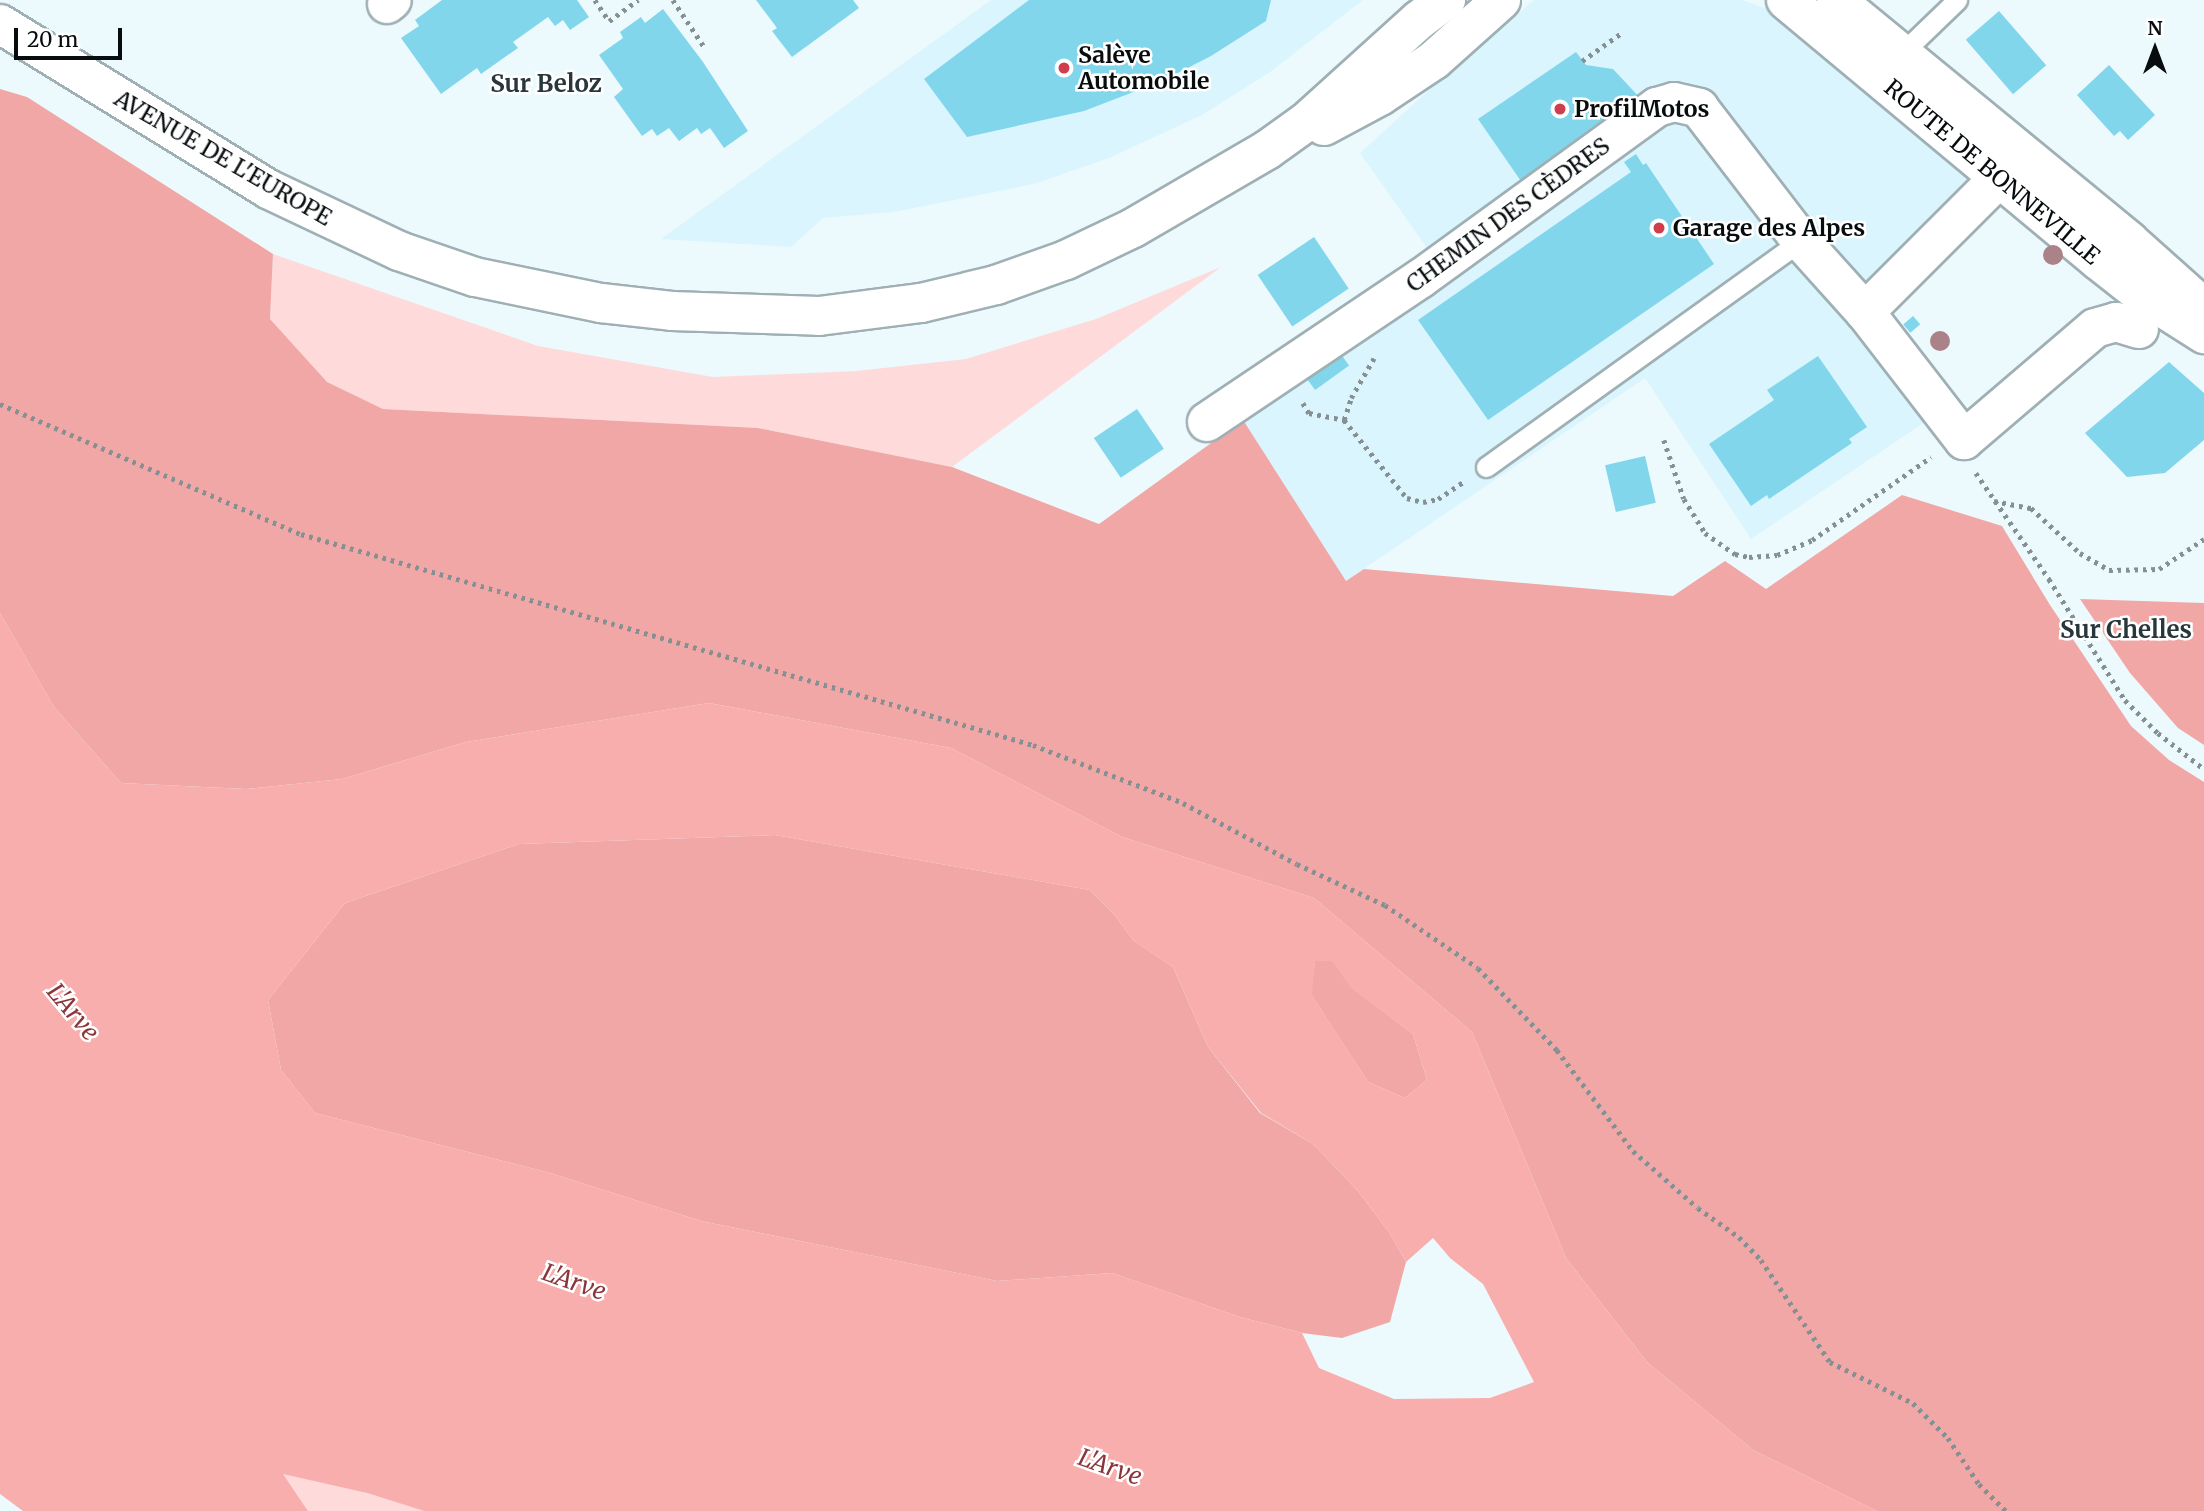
<!DOCTYPE html>
<html>
<head>
<meta charset="utf-8">
<style>
	body { margin:0 }
	#map { position:relative; width:2204px; height:1511px; overflow:hidden; background:#ecfafe; font-family:Merriweather,serif }
	div>[style] { position:absolute }
	.built>* { inset:0; background:#daf5fd }
	.green>* { inset:0; background:#fedbda }
	.forest>* { inset:0; background:#f1a7a6 }
	.water>* { inset:0; background:#f8aead }
	.building>* { inset:0; background:#82d6ec; transform-origin:0 0 }
	.path>* { height:4.5px; margin-top:-2.25px; transform-origin:0; background:repeating-linear-gradient(90deg,#869093 0 3.5px,transparent 0 8.5px) }
	.roads { filter:drop-shadow(2px 0 #9fb0b5) drop-shadow(-2px 0 #9fb0b5) drop-shadow(0 2px #9fb0b5) drop-shadow(0 -2px #9fb0b5) }
	.lane>* { height:19px; margin:-9.5px; padding:0 9.5px; transform-origin:9.5px; border-radius:9.5px; background:#fff }
	.street>* { height:38px; margin:-19px; padding:0 19px; transform-origin:19px; border-radius:19px; background:#fff }
	.primary>* { height:38px; margin:-19px; padding:0 19px; transform-origin:19px; border-radius:19px; background:#fff }
	.trees>* { width:20px; height:20px; margin:-10px; border-radius:50%; background:#ab8288 }
	.dots>* { width:19px; height:19px; translate:-50% -50%; box-sizing:border-box; border:4px solid #fff; border-radius:50% }
	span { translate:-50% -50%; white-space:nowrap; text-align:center; line-height:1.15; -webkit-text-stroke:5px #fff; paint-order:stroke }
	.poi-label { font-size:23px; color:#070c0e; font-weight:700 }
	.left { translate:0 -50%; text-align:left }
	.street-label { font-size:23px; color:#070c0e }
	.neighbourhood-label { font-size:24px; color:#28373b; font-weight:700 }
	.water-label { font-size:24px; color:#8b353a; font-style:italic }
	.north { position:absolute; left:2120px; top:14px; width:70px; height:70px; -webkit-text-stroke:5px #fff; paint-order:stroke; rotate:0deg; font-size:19px; font-weight:700; line-height:28px; text-align:center; color:#070c0e }
	.north::after { content:''; display:block; margin:auto; width:24px; height:32px; background:#070c0e; clip-path:polygon(50% 0,100% 100%,50% 72%,0 100%) }
	.scale { position:absolute; left:14px; top:28px; width:108px; height:32px; box-sizing:border-box; border:4px solid #070c0e; border-top:0; padding-left:9px; font-size:21px; line-height:24px; white-space:nowrap; color:#070c0e; -webkit-text-stroke:5px #fff; paint-order:stroke }
</style>
</head>
<body>
<div id="map">
	<div class="built">
		<i style="clip-path:polygon(991px 0,1363px 0,1270px 72px,1202px 115px,1109px 158px,1034px 184px,894px 212px,823px 218px,791px 247px,661px 239px)"></i>
		<i style="clip-path:polygon(1534px 0,1742px 0,1773px 11px,1995px 182px,1865px 312px,1928px 420px,1751px 539px,1645px 378px,1346px 581px,1243px 420px,1429px 251px,1360px 153px,1443px 77px)"></i>
	</div>
	<div class="green">
		<i style="clip-path:polygon(273px 254px,538px 346px,713px 377px,856px 371px,966px 359px,1096px 319px,1221px 267px,952px 467px,758px 428px,383px 409px,326px 382px,270px 319px)"></i>
		<i style="clip-path:polygon(282px 1473px,367px 1493px,424px 1511px,308px 1511px)"></i>
	</div>
	<div class="forest">
		<i style="clip-path:polygon(0 89px,27px 97px,273px 254px,270px 319px,327px 382px,383px 409px,758px 428px,952px 467px,1099px 524px,1243px 420px,1346px 581px,1364px 569px,1673px 596px,1725px 561px,1766px 589px,1902px 495px,2002px 526px,2050px 605px,2131px 726px,2169px 760px,2204px 782px,2204px 1511px,1877px 1511px,1753px 1450px,1647px 1362px,1566px 1258px,1472px 1032px,1314px 898px,1122px 837px,951px 748px,709px 703px,466px 742px,342px 779px,246px 789px,121px 783px,54px 707px,0 613px)"></i>
		<i style="clip-path:polygon(2080px 599px,2204px 603px,2204px 745px,2178px 728px,2130px 673px)"></i>
		<i style="clip-path:polygon(775px 835px,1090px 890px,1114px 914px,1133px 940px,1173px 967px,1208px 1047px,1260px 1113px,1313px 1144px,1357px 1190px,1389px 1232px,1406px 1262px,1390px 1322px,1342px 1338px,1302px 1333px,1240px 1317px,1112px 1273px,997px 1281px,701px 1221px,550px 1173px,315px 1113px,281px 1070px,268px 1000px,345px 903px,519px 844px)"></i>
		<i style="clip-path:polygon(1315px 960px,1332px 960px,1352px 988px,1413px 1034px,1427px 1080px,1405px 1098px,1368px 1082px,1311px 994px)"></i>
	</div>
	<div class="water">
		<i style="clip-path:polygon(evenodd,0 613px,54px 707px,121px 783px,246px 789px,342px 779px,466px 742px,709px 703px,951px 748px,1122px 837px,1314px 898px,1472px 1032px,1566px 1258px,1647px 1362px,1753px 1450px,1877px 1511px,424px 1511px,367px 1493px,283px 1474px,308px 1511px,23px 1511px,0 1494px,0 613px,775px 835px,1090px 890px,1114px 914px,1133px 940px,1173px 967px,1208px 1047px,1261px 1113px,1313px 1144px,1357px 1190px,1389px 1232px,1406px 1262px,1433px 1238px,1450px 1258px,1483px 1284px,1534px 1382px,1490px 1398px,1394px 1399px,1319px 1368px,1302px 1333px,1240px 1317px,1112px 1273px,997px 1281px,701px 1221px,550px 1173px,315px 1113px,281px 1070px,268px 1000px,345px 903px,519px 844px,775px 835px,0 613px,1315px 961px,1332px 961px,1351px 988px,1413px 1034px,1427px 1080px,1405px 1098px,1368px 1082px,1312px 995px,1315px 961px)"></i>
	</div>
	<div class="building">
		<i style="clip-path:polygon(442px 0,577px 0,589px 17px,570px 30px,563px 20px,555px 26px,548px 17px,513px 42px,518px 48px,481px 74px,477px 68px,441px 94px,401px 38px,419px 26px,415px 20px)"></i>
		<i style="clip-path:polygon(756px 0,853px 0,859px 8px,792px 57px,772px 31px,777px 28px)"></i>
		<i style="clip-path:polygon(1029px 0,1271px 0,1266px 21px,1211px 56px,1162px 81px,1084px 111px,967px 137px,924px 79px)"></i>
		<i style="clip-path:polygon(663px 9px,703px 62px,748px 131px,724px 148px,710px 128px,701px 134px,697px 128px,679px 141px,669px 128px,657px 136px,652px 129px,642px 136px,614px 97px,623px 89px,599px 55px,623px 38px,620px 32px,641px 17px,645px 23px)"></i>
		<i style="left:1999px;top:11px;width:72px;height:44px;rotate:49deg"></i>
		<i style="clip-path:polygon(1576px 52px,1586px 65px,1613px 69px,1642px 100px,1523px 184px,1478px 119px)"></i>
		<i style="clip-path:polygon(2109px 65px,2155px 115px,2128px 140px,2120px 131px,2114px 136px,2077px 95px)"></i>
		<i style="clip-path:polygon(1636px 154px,1643px 165px,1646px 163px,1714px 264px,1488px 420px,1418px 320px,1631px 172px,1624px 162px)"></i>
		<i style="left:1314px;top:237px;width:62px;height:68px;rotate:56deg"></i>
		<i style="left:1913px;top:316px;width:11px;height:13px;rotate:49deg"></i>
		<i style="left:1335px;top:346px;width:24px;height:42px;rotate:54deg"></i>
		<i style="clip-path:polygon(1818px 356px,1867px 427px,1849px 439px,1852px 443px,1769px 499px,1767px 495px,1751px 506px,1709px 444px,1774px 400px,1767px 390px)"></i>
		<i style="clip-path:polygon(2169px 362px,2204px 393px,2204px 440px,2165px 473px,2127px 477px,2085px 433px)"></i>
		<i style="left:1137px;top:409px;width:48px;height:52px;rotate:56deg"></i>
		<i style="left:1645px;top:456px;width:48px;height:41px;rotate:77deg"></i>
	</div>
	<div class="path">
		<i style="left:595px;top:0;width:25px;rotate:56deg"></i>
		<i style="left:609px;top:21px;width:36px;rotate:-36deg"></i>
		<i style="left:673px;top:0;width:58px;rotate:56.3deg"></i>
		<i style="left:1582px;top:61px;width:47px;rotate:-35.4deg"></i>
		<i style="left:1303px;top:403px;width:12px;rotate:59deg"></i>
		<i style="left:1309px;top:413px;width:36px;rotate:11deg"></i>
		<i style="left:1344px;top:420px;width:100px;rotate:51.1deg"></i>
		<i style="left:1407px;top:498px;width:16px;rotate:14deg"></i>
		<i style="left:1423px;top:502px;width:15px;rotate:-11deg"></i>
		<i style="left:1438px;top:499px;width:30px;rotate:-34deg"></i>
		<i style="left:0;top:404px;width:328px;rotate:23.4deg"></i>
		<i style="left:301px;top:534px;width:762px;rotate:16.08deg"></i>
		<i style="left:1033px;top:745px;width:161px;rotate:21.1deg"></i>
		<i style="left:1183px;top:803px;width:129px;rotate:28.2deg"></i>
		<i style="left:1297px;top:864px;width:97px;rotate:25deg"></i>
		<i style="left:1385px;top:905px;width:112px;rotate:34.1deg"></i>
		<i style="left:1478px;top:968px;width:114px;rotate:46.1deg"></i>
		<i style="left:1557px;top:1050px;width:126px;rotate:53deg"></i>
		<i style="left:1633px;top:1151px;width:86px;rotate:41.2deg"></i>
		<i style="left:1698px;top:1208px;width:50px;rotate:35.3deg"></i>
		<i style="left:1739px;top:1237px;width:32px;rotate:46deg"></i>
		<i style="left:1761px;top:1260px;width:123px;rotate:55.9deg"></i>
		<i style="left:1830px;top:1362px;width:93px;rotate:26.3deg"></i>
		<i style="left:1913px;top:1403px;width:49px;rotate:45deg"></i>
		<i style="left:1948px;top:1438px;width:55px;rotate:56deg"></i>
		<i style="left:1979px;top:1484px;width:38px;rotate:45deg"></i>
		<i style="left:1344px;top:420px;width:23px;rotate:-72deg"></i>
		<i style="left:1351px;top:398px;width:46px;rotate:-60.1deg"></i>
		<i style="left:1664px;top:440px;width:62px;rotate:71.3deg"></i>
		<i style="left:1684px;top:499px;width:40px;rotate:58deg"></i>
		<i style="left:1705px;top:533px;width:37px;rotate:35deg"></i>
		<i style="left:1735px;top:554px;width:14px;rotate:12deg"></i>
		<i style="left:1749px;top:557px;width:28px;rotate:-4deg"></i>
		<i style="left:1777px;top:555px;width:38px;rotate:-23deg"></i>
		<i style="left:1812px;top:540px;width:145px;rotate:-34.9deg"></i>
		<i style="left:1976px;top:473px;width:129px;rotate:55.4deg"></i>
		<i style="left:2049px;top:579px;width:143px;rotate:57.9deg"></i>
		<i style="left:2125px;top:700px;width:47px;rotate:45deg"></i>
		<i style="left:2158px;top:733px;width:58px;rotate:38deg"></i>
		<i style="left:1994px;top:501px;width:38px;rotate:11deg"></i>
		<i style="left:2031px;top:508px;width:67px;rotate:42.6deg"></i>
		<i style="left:2080px;top:553px;width:34px;rotate:30deg"></i>
		<i style="left:2109px;top:570px;width:50px;rotate:-1.1deg"></i>
		<i style="left:2159px;top:569px;width:54px;rotate:-33.7deg"></i>
	</div>
	<div class="roads">
		<div class="lane">
			<i style="left:1903px;top:52px;width:75px;rotate:-43.9deg"></i>
			<i style="left:1486px;top:467px;width:388px;rotate:-35.7deg"></i>
		</div>
		<div class="street">
			<i style="left:387px;top:4px;width:6px;rotate:-39deg"></i>
			<i style="left:1865px;top:312px;width:188px;rotate:-45deg"></i>
			<i style="left:1207px;top:422px;width:257px;rotate:-33.9deg"></i>
			<i style="left:1420px;top:279px;width:293px;rotate:-36deg"></i>
			<i style="left:1657px;top:107px;width:18px;rotate:-16deg"></i>
			<i style="left:1674px;top:102px;width:26px;rotate:13deg"></i>
			<i style="left:1699px;top:108px;width:168px;rotate:52.5deg"></i>
			<i style="left:1801px;top:241px;width:96px;rotate:48deg"></i>
			<i style="left:1865px;top:312px;width:162px;rotate:52.3deg"></i>
			<i style="left:1964px;top:440px;width:172px;rotate:-40.5deg"></i>
			<i style="left:2095px;top:328px;width:22px;rotate:-16deg"></i>
			<i style="left:2116px;top:322px;width:24px;rotate:17deg"></i>
		</div>
		<div class="primary">
			<i style="left:1786px;top:0;width:406px;rotate:39.8deg"></i>
			<i style="left:2098px;top:260px;width:55px;rotate:38.3deg"></i>
			<i style="left:2141px;top:294px;width:75px;rotate:32.4deg"></i>
			<i style="left:1836px;top:0;width:379px;rotate:39.4deg"></i>
			<i style="left:2129px;top:241px;width:101px;rotate:41.8deg"></i>
			<i style="left:0;top:24px;width:315px;rotate:31.6deg"></i>
			<i style="left:268px;top:189px;width:145px;rotate:25.3deg"></i>
			<i style="left:399px;top:251px;width:80px;rotate:18.9deg"></i>
			<i style="left:475px;top:277px;width:129px;rotate:11.7deg"></i>
			<i style="left:601px;top:303px;width:71px;rotate:6.4deg"></i>
			<i style="left:672px;top:311px;width:147px;rotate:1.9deg"></i>
			<i style="left:819px;top:316px;width:103px;rotate:-7.3deg"></i>
			<i style="left:921px;top:303px;width:77px;rotate:-13.5deg"></i>
			<i style="left:996px;top:285px;width:74px;rotate:-19.7deg"></i>
			<i style="left:1066px;top:260px;width:74px;rotate:-25.5deg"></i>
			<i style="left:1133px;top:228px;width:155px;rotate:-30.2deg"></i>
			<i style="left:1267px;top:150px;width:48px;rotate:-35.7deg"></i>
			<i style="left:1306px;top:122px;width:152px;rotate:-42.1deg"></i>
			<i style="left:1419px;top:20px;width:34px;rotate:-37deg"></i>
			<i style="left:1324px;top:126px;width:64px;rotate:-28.2deg"></i>
			<i style="left:1380px;top:96px;width:65px;rotate:-33.7deg"></i>
			<i style="left:1434px;top:60px;width:90px;rotate:-41.8deg"></i>
		</div>
	</div>
	<div class="trees">
		<i style="left:2053px;top:255px"></i>
		<i style="left:1940px;top:341px"></i>
	</div>
	<div class="dots">
		<i style="left:1064px;top:68px;background:#ce3e4c"></i>
		<i style="left:1560px;top:109px;background:#ce3e4c"></i>
		<i style="left:1659px;top:228px;background:#ce3e4c"></i>
	</div>
	<div class="poi-label">
		<span class="left" style="left:1078px;top:68px">Salève<br>Automobile</span>
		<span class="left" style="left:1574px;top:109px">ProfilMotos</span>
		<span class="left" style="left:1673px;top:228px">Garage des Alpes</span>
	</div>
	<div class="street-label">
		<span style="left:223px;top:158px;rotate:30deg">AVENUE DE L'EUROPE</span>
		<span style="left:1992px;top:172px;rotate:40deg">ROUTE DE BONNEVILLE</span>
		<span style="left:1508px;top:215px;rotate:-36deg">CHEMIN DES CÈDRES</span>
	</div>
	<div class="neighbourhood-label">
		<span style="left:546px;top:84px">Sur Beloz</span>
		<span style="left:2126px;top:630px">Sur Chelles</span>
	</div>
	<div class="water-label">
		<span style="left:73px;top:1012px;rotate:50deg">L'Arve</span>
		<span style="left:574px;top:1282px;rotate:19deg">L'Arve</span>
		<span style="left:1110px;top:1467px;rotate:19deg">L'Arve</span>
	</div>
	<div class="north">N</div>
	<div class="scale">20 m</div>
</div>
</body>
</html>
